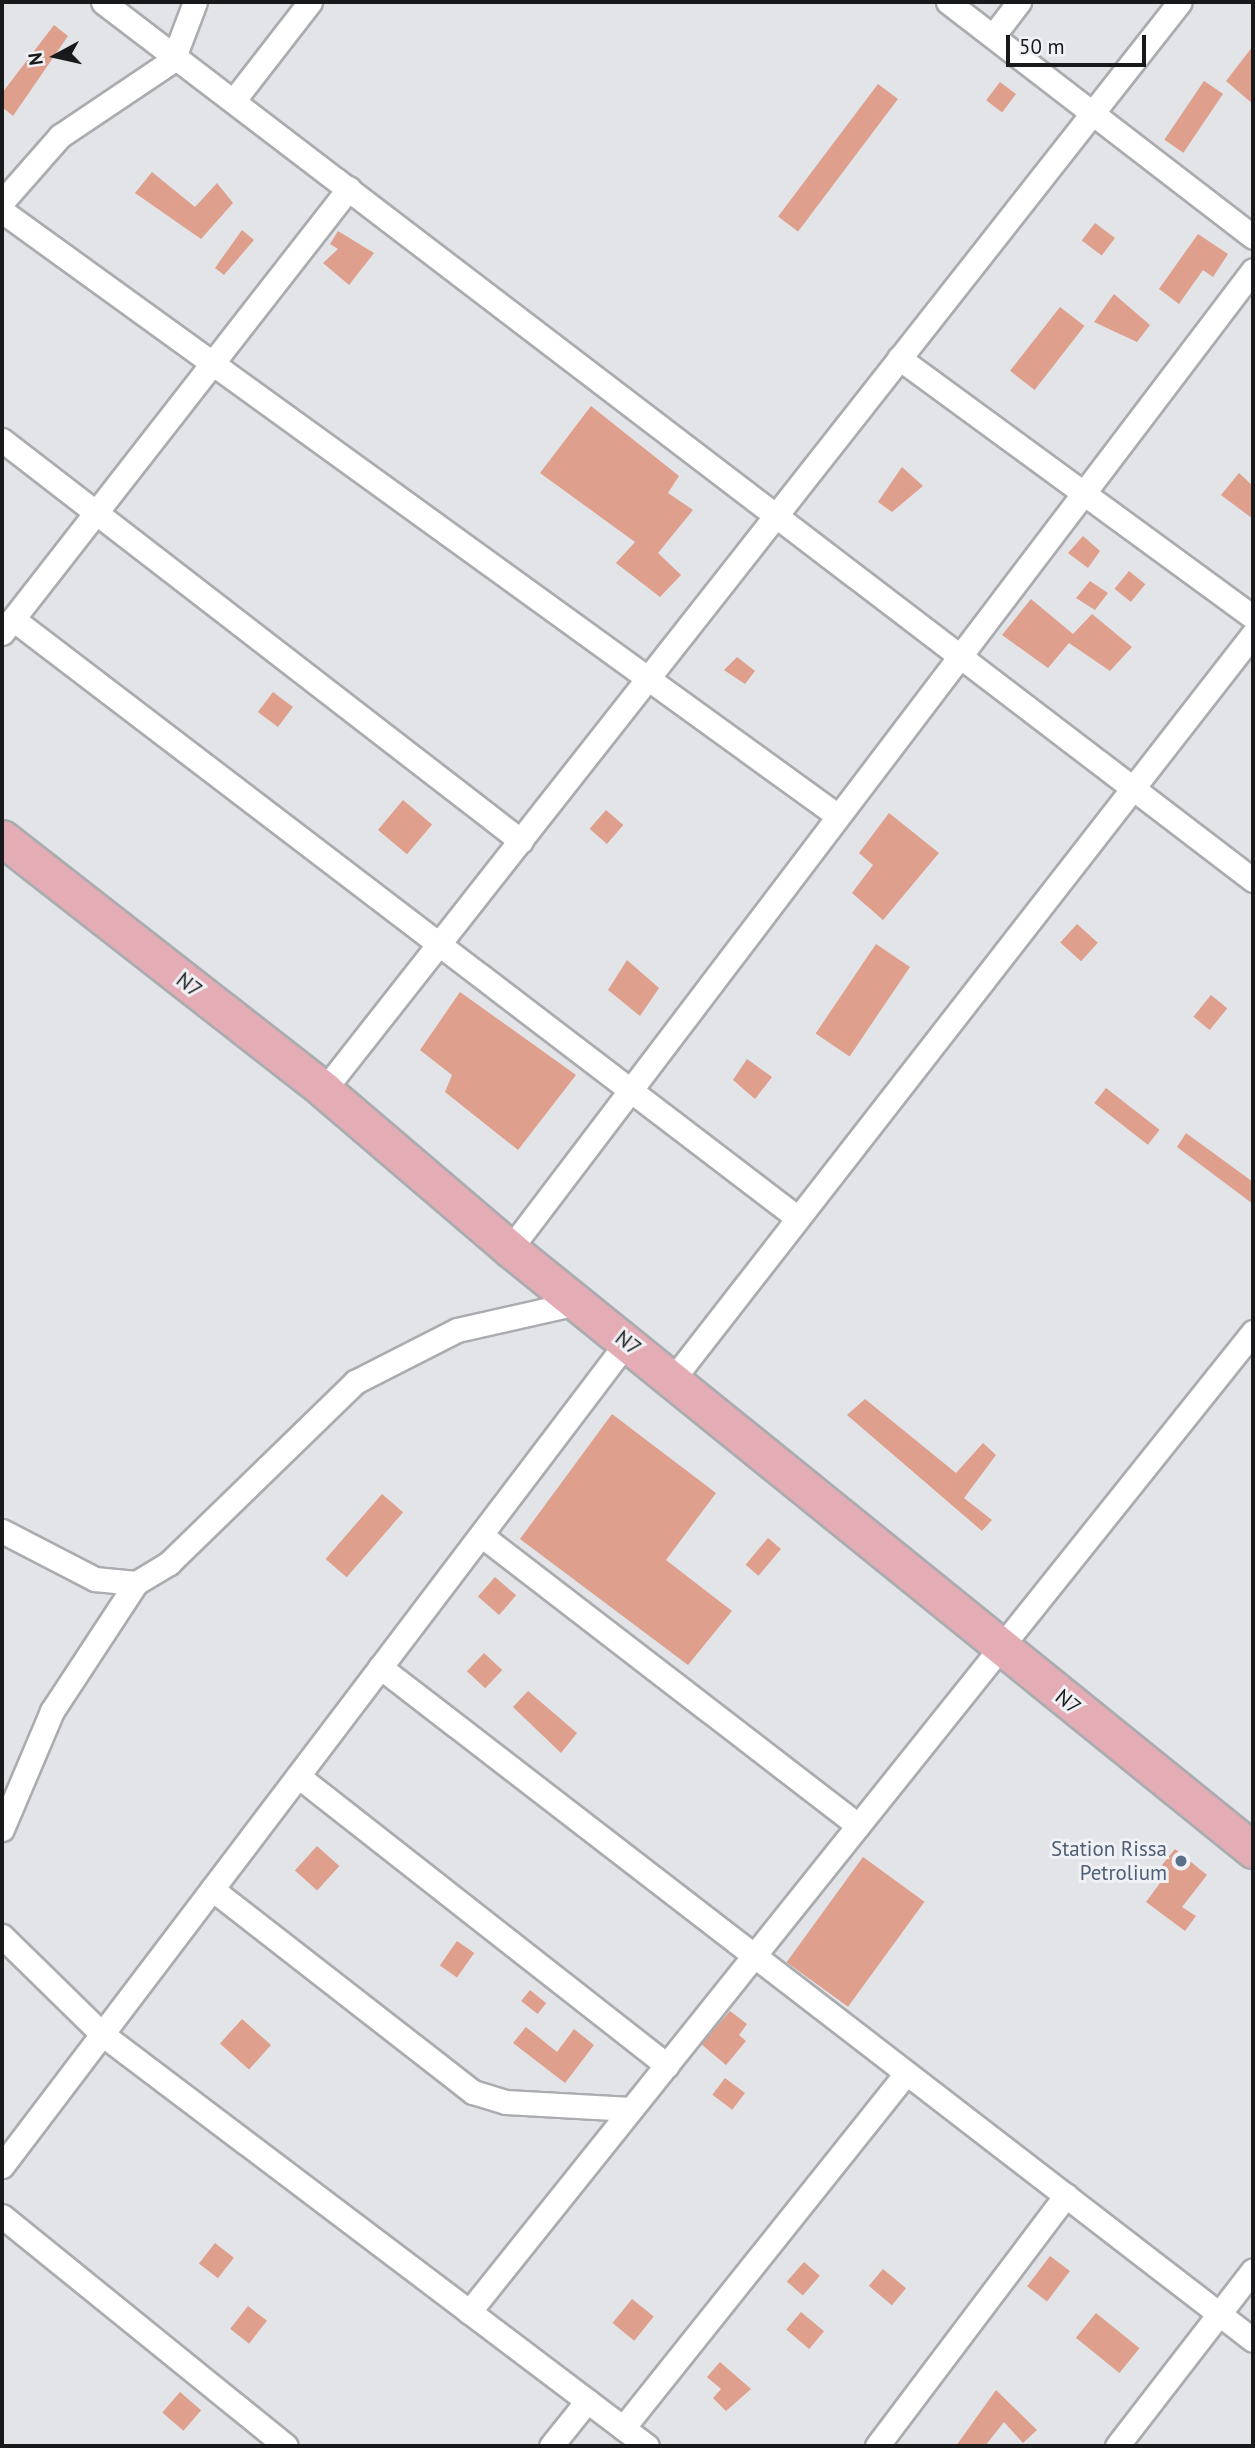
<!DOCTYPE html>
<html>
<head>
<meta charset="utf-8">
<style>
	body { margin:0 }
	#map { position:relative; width:1255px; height:2448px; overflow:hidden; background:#e2e4e7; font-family:"PT Sans",sans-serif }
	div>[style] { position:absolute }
	.building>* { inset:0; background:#de9f8d; transform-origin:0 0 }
	.roads { filter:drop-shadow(2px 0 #abacaf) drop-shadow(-2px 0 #abacaf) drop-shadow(0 2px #abacaf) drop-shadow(0 -2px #abacaf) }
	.street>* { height:23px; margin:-11.5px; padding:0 11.5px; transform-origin:11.5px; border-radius:11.5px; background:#fff }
	.primary>* { height:35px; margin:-17.5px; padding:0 17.5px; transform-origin:17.5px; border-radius:17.5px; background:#e4adb6 }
	.dots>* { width:19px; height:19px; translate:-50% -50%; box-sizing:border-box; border:4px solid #f0f1f5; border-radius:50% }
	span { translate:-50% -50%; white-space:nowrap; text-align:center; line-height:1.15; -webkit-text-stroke:6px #f0f1f5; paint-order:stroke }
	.street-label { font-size:21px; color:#18191a }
	.service-label { font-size:21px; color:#4e5e75 }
	.right { translate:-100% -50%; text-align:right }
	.frame { position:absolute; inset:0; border:4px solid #18191a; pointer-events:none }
	.north { position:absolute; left:21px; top:21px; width:70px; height:70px; -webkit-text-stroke:5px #f0f1f5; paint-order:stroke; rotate:262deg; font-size:19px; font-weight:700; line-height:28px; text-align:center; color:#18191a }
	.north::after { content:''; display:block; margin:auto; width:24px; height:32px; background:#18191a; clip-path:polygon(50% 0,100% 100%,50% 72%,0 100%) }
	.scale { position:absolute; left:1006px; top:35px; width:140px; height:32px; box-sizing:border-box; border:4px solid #18191a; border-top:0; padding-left:9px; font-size:21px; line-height:24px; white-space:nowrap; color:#18191a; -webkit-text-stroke:5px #f0f1f5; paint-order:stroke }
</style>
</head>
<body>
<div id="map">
	<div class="building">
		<i style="clip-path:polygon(54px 25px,68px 36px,13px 116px,2px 107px,2px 93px)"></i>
		<i style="clip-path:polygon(1253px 46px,1253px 104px,1226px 81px)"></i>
		<i style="left:1204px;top:81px;width:23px;height:71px;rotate:34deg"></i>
		<i style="left:1000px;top:82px;width:20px;height:23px;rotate:37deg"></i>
		<i style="left:878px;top:84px;width:25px;height:166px;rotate:37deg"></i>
		<i style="clip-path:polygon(152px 172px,195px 207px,217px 183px,233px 203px,201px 239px,135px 193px)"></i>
		<i style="left:1095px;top:223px;width:25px;height:22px;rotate:37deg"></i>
		<i style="clip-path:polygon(242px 230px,254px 240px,224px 275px,215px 268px)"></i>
		<i style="clip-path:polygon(338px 231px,374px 253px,349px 285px,323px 263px,338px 249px,330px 244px)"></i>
		<i style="clip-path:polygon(1198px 234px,1228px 254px,1213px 277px,1203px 270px,1179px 304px,1159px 289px)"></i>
		<i style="clip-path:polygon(1114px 294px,1150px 325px,1137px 342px,1094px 322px)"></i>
		<i style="left:1060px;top:307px;width:31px;height:81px;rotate:38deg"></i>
		<i style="clip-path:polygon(591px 406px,679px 476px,668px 493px,693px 510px,658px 553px,681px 575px,660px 597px,616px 563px,635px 542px,540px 473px)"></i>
		<i style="clip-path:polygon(902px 467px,923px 486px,892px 512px,878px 502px)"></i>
		<i style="clip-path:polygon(1239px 473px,1253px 486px,1253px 519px,1221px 495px)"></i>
		<i style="clip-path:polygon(1083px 536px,1100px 551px,1088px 568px,1068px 553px)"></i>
		<i style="left:1129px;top:571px;width:21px;height:23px;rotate:39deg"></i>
		<i style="clip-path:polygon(1090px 581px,1108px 593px,1095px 610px,1076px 598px)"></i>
		<i style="clip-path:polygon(1031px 599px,1073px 634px,1092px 614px,1132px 647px,1110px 671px,1069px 643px,1048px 668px,1002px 635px)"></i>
		<i style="clip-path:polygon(737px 657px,755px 671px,745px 684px,724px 670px)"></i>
		<i style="left:273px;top:692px;width:25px;height:25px;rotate:37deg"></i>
		<i style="left:403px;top:800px;width:38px;height:39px;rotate:40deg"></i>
		<i style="left:606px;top:810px;width:23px;height:25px;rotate:41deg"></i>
		<i style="clip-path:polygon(889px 813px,939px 853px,883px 920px,852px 893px,873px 865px,859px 853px)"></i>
		<i style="left:1077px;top:924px;width:28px;height:25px;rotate:42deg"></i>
		<i style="left:876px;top:944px;width:41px;height:108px;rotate:34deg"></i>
		<i style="clip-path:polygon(627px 960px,659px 988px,640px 1016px,608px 990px)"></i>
		<i style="clip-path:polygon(460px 992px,576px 1075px,518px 1150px,445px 1092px,452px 1075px,420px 1050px)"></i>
		<i style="left:1211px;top:995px;width:21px;height:28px;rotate:39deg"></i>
		<i style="clip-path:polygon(747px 1059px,772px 1077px,755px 1099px,733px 1080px)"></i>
		<i style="left:1106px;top:1088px;width:68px;height:19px;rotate:38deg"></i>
		<i style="clip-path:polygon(1186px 1133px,1253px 1182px,1253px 1204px,1177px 1147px)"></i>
		<i style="clip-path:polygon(865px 1399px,956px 1473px,983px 1443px,996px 1455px,964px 1498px,992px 1520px,982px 1531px,847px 1415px)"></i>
		<i style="clip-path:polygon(612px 1414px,716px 1493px,666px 1560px,732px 1611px,688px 1665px,520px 1539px)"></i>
		<i style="left:382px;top:1494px;width:28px;height:86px;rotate:41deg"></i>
		<i style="left:768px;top:1538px;width:17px;height:35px;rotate:40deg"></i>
		<i style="left:495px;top:1577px;width:28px;height:26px;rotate:41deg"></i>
		<i style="left:484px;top:1653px;width:25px;height:25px;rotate:43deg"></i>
		<i style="clip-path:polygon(528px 1691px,577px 1733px,561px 1753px,513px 1707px)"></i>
		<i style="left:317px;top:1846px;width:30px;height:33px;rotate:42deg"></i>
		<i style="clip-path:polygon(1175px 1849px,1207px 1875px,1182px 1907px,1196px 1916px,1185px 1931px,1146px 1902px,1169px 1871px,1162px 1865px)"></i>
		<i style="left:863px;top:1857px;width:76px;height:130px;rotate:36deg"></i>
		<i style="left:457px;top:1941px;width:21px;height:30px;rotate:35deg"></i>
		<i style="left:530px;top:1990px;width:21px;height:14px;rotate:39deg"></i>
		<i style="clip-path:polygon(730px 2011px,747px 2024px,739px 2035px,746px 2041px,726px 2065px,701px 2044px)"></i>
		<i style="left:242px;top:2019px;width:39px;height:33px;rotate:42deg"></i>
		<i style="clip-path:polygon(526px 2027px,557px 2052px,574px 2029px,594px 2045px,565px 2083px,513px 2043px)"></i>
		<i style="left:725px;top:2078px;width:25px;height:21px;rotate:37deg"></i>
		<i style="left:215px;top:2243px;width:24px;height:26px;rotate:38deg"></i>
		<i style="left:1050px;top:2256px;width:25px;height:38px;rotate:37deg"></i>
		<i style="left:804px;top:2262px;width:21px;height:26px;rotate:41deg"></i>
		<i style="left:883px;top:2269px;width:30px;height:22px;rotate:40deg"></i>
		<i style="left:632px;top:2299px;width:28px;height:31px;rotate:39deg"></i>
		<i style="left:248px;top:2306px;width:24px;height:29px;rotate:38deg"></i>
		<i style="left:801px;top:2312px;width:30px;height:23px;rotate:40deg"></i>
		<i style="left:1096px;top:2313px;width:56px;height:32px;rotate:39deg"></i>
		<i style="clip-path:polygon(720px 2362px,751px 2389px,726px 2411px,713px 2398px,721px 2389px,707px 2377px)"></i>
		<i style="clip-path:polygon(996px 2390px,1037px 2430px,1023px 2443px,1004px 2422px,985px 2446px,956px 2446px)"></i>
		<i style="left:180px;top:2392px;width:28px;height:27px;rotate:41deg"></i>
	</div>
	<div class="roads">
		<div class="street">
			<i style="left:103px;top:2px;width:1447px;rotate:37.36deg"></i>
			<i style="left:948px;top:2px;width:385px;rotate:37.6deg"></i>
			<i style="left:993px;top:36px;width:43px;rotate:-52.6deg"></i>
			<i style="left:234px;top:100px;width:124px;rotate:-52.2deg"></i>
			<i style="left:2px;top:202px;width:88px;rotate:-48.7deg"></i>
			<i style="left:60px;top:136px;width:136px;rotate:-33.9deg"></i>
			<i style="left:173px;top:60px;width:62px;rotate:-69.2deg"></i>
			<i style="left:2px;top:211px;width:1032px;rotate:35.89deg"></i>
			<i style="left:899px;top:358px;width:439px;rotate:36.2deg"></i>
			<i style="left:2px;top:440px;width:656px;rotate:37.69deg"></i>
			<i style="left:13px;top:619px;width:987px;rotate:37.35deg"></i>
			<i style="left:2px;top:633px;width:564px;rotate:-52.05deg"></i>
			<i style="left:324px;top:1090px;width:1384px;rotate:-51.81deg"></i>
			<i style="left:510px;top:1249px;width:1229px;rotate:-52.8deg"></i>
			<i style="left:673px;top:1379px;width:944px;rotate:-52.1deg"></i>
			<i style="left:2px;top:1531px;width:105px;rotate:27.3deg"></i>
			<i style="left:95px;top:1579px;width:41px;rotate:5.6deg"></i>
			<i style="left:136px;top:1583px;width:39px;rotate:-31deg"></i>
			<i style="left:169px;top:1563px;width:260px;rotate:-44.2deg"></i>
			<i style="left:355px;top:1382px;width:114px;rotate:-27deg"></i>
			<i style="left:457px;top:1330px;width:123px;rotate:-12.7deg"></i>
			<i style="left:481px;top:1535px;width:476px;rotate:37.6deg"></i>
			<i style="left:380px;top:1667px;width:1102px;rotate:37.63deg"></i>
			<i style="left:298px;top:1776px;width:469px;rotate:38.1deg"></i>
			<i style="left:2px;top:1829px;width:128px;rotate:-67deg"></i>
			<i style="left:52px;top:1711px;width:153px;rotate:-56.7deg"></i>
			<i style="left:212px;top:1889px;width:331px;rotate:37.9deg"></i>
			<i style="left:473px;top:2092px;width:34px;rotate:17deg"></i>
			<i style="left:506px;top:2102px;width:125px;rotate:3.2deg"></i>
			<i style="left:2px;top:1936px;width:140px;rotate:44.4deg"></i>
			<i style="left:102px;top:2034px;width:683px;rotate:37.09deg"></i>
			<i style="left:2px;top:2166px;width:1034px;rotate:-52.82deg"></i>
			<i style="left:2px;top:2216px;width:365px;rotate:39deg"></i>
			<i style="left:469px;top:2312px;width:1255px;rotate:-51.34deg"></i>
			<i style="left:623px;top:2428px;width:454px;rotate:-51.4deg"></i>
			<i style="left:551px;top:2446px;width:58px;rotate:-51.3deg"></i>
			<i style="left:877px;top:2446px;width:314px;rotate:-53deg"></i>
			<i style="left:1117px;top:2446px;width:222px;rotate:-52.3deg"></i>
		</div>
		<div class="primary">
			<i style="left:2px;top:838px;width:409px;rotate:38deg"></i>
			<i style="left:324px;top:1090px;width:245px;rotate:40.5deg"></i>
			<i style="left:510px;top:1249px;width:956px;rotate:38.97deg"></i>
		</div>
	</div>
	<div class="dots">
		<i style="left:1181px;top:1861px;background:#5c6f8a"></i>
	</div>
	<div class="street-label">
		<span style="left:189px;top:985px;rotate:38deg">N7</span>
		<span style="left:628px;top:1343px;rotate:38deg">N7</span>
		<span style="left:1068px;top:1702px;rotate:39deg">N7</span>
	</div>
	<div class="service-label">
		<span class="right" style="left:1167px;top:1861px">Station Rissa<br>Petrolium</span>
	</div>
	<div class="frame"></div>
	<div class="north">N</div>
	<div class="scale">50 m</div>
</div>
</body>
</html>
